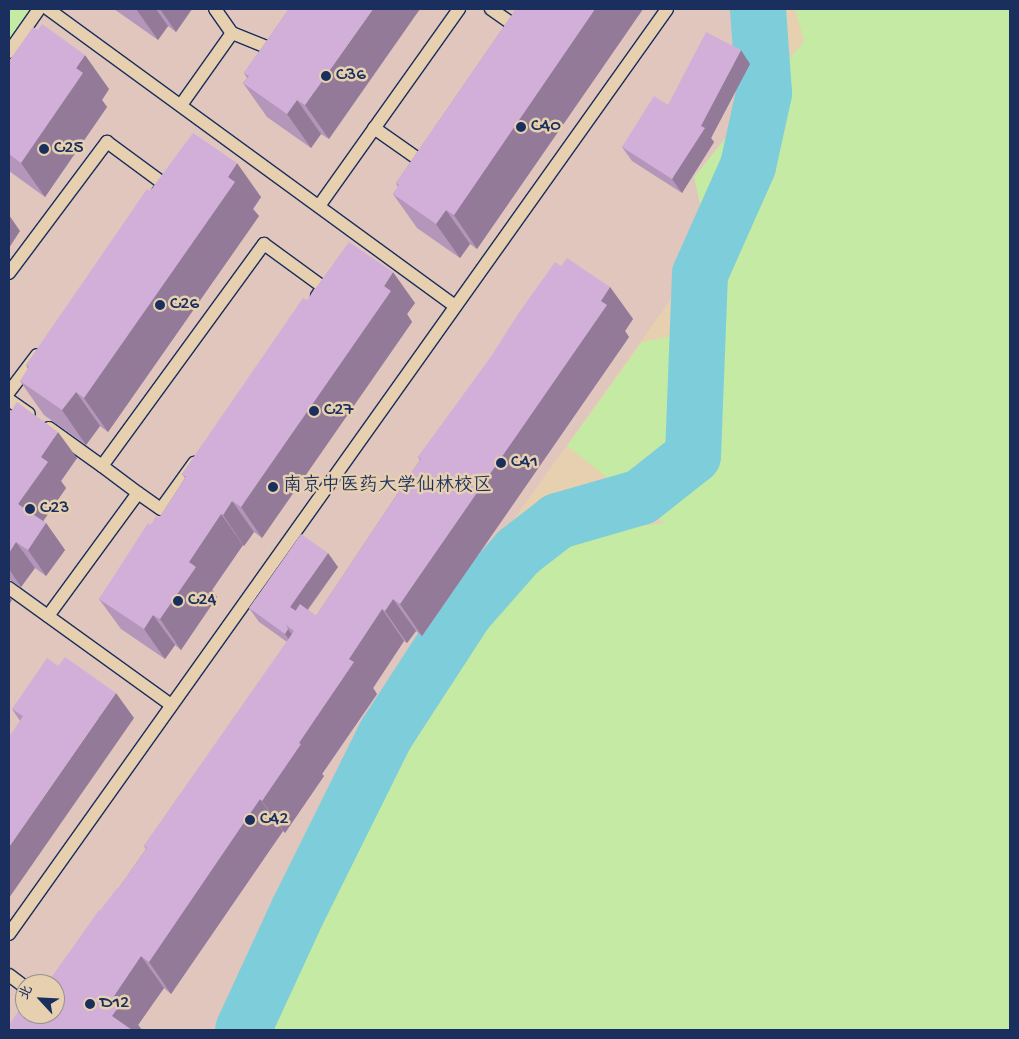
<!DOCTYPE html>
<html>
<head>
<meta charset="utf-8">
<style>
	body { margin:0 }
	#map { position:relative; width:1019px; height:1039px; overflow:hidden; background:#e6d0af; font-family:"Gochi Hand","LXGW WenKai TC",sans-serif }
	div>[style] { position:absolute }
	.built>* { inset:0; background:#e0c6bc }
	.green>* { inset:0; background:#c4eaa4 }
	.river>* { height:56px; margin:-28px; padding:0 28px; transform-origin:28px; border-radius:28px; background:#7ecddb }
	.roads { filter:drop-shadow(1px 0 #1b2f5e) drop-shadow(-1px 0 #1b2f5e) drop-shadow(0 1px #1b2f5e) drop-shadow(0 -1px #1b2f5e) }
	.service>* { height:12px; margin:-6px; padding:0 6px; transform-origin:6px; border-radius:6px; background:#e6d0af }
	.wall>* { inset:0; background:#b596bb }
	.shaded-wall>* { inset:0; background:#937a98 }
	.building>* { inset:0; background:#d2afd9 }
	.dots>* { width:14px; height:14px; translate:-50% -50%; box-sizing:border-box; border:2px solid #e6d0af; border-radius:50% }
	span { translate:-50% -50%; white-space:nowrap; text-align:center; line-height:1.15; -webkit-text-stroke:5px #e6d0af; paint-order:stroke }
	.poi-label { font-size:19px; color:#1b2f5e }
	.left { translate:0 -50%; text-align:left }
	.frame { position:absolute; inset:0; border:10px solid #1b2f5e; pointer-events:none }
	.north { position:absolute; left:15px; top:974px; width:50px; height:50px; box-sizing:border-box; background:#e6d0af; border:1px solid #95908f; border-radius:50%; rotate:295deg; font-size:14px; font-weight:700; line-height:20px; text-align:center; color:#1b2f5e }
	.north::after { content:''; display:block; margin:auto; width:18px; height:22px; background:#1b2f5e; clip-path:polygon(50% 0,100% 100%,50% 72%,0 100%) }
</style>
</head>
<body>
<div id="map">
	<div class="built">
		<i style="clip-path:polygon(evenodd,9px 9px,760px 9px,761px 12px,763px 25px,695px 254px,686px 275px,671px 299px,403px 675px,250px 1030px,9px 1030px,9px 9px,25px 984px,55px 984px,55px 1014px,25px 1014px,25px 984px)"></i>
	</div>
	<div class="green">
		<i style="clip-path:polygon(9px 9px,28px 9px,30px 11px,9px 45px)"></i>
		<i style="clip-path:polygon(795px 9px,1010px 9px,1010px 1030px,264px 1030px,420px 715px,517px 573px,570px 535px,665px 523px,567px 446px,642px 342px,687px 333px,703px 217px,694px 177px,804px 41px)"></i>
	</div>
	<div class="river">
		<i style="left:243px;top:1030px;width:131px;rotate:-65.2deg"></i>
		<i style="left:298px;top:911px;width:198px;rotate:-63.6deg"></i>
		<i style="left:386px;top:734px;width:147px;rotate:-57deg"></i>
		<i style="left:466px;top:611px;width:79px;rotate:-48.6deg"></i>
		<i style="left:518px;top:552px;width:51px;rotate:-37.8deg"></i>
		<i style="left:558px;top:521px;width:86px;rotate:-16.1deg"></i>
		<i style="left:641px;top:497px;width:66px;rotate:-38.3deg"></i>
		<i style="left:693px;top:456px;width:182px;rotate:-87.8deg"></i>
		<i style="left:700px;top:274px;width:118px;rotate:-66deg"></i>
		<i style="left:748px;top:166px;width:75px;rotate:-77.6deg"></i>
		<i style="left:764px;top:93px;width:84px;rotate:-94.1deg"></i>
	</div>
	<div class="roads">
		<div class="service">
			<i style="left:48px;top:9px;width:504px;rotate:36.12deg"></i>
			<i style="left:215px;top:9px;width:29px;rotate:55deg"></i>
			<i style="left:232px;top:33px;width:45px;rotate:22deg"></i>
			<i style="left:274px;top:50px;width:5px;rotate:-53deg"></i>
			<i style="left:491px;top:9px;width:28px;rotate:35deg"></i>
			<i style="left:9px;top:52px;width:52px;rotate:-55.1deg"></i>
			<i style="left:181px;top:105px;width:88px;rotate:-54.7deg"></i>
			<i style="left:374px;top:128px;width:57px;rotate:35.1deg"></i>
			<i style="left:421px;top:161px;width:7px;rotate:-56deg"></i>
			<i style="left:319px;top:206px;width:242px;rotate:-54.6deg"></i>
			<i style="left:9px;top:273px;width:164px;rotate:-53.2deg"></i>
			<i style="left:107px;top:142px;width:71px;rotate:36.4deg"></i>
			<i style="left:164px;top:184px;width:10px;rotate:127deg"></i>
			<i style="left:9px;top:392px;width:46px;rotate:-52.9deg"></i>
			<i style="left:9px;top:400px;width:24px;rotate:35deg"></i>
			<i style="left:49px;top:428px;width:65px;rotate:35.6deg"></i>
			<i style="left:138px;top:493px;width:45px;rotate:-143.1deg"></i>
			<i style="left:102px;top:466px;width:275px;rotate:-53.9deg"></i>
			<i style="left:264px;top:244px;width:73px;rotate:36.1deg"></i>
			<i style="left:323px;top:287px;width:11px;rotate:124deg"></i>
			<i style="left:9px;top:588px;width:200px;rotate:35.8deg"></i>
			<i style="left:48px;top:616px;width:152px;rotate:-53.8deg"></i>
			<i style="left:138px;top:493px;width:28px;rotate:35deg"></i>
			<i style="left:161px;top:509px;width:57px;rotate:-54.3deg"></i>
			<i style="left:9px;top:934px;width:1135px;rotate:-54.57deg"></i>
			<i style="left:9px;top:975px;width:20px;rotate:37deg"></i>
		</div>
	</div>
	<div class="wall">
		<i style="clip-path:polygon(114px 9px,192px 9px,176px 32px,168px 26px,158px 40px)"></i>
		<i style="clip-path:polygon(289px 9px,329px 139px,321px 134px,311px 148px,267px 117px,243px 83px,247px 78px,244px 73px)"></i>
		<i style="clip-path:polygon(516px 9px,643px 9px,477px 249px,470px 244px,460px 258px,417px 228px,393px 194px,398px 187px,396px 183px)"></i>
		<i style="clip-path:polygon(9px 61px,109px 89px,102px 100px,107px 107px,45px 197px,9px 171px)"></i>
		<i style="clip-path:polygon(750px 64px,711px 138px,714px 142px,682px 193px,632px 161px,622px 147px,668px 105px)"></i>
		<i style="clip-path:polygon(150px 191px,261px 197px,253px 209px,259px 216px,108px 432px,100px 426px,86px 445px,44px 415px,20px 381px,28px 369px,26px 365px)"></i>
		<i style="clip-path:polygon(561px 266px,610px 287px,633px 319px,625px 331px,629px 337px,422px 636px,416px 631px,407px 643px,404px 641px,373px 688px,377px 694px,322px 774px,324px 776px,285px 833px,283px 831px,171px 994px,164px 988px,138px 1025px,142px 1030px,9px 1030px,25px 1014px,100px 911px,118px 889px,146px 849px,144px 846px,287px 642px,259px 622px,249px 608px,338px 567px,308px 610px,316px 616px,420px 460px,418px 457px)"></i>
		<i style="clip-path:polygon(307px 300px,415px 303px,407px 314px,412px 322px,262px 538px,254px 532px,244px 546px,243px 545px,212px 590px,217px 597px,181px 650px,175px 645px,165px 659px,121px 629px,99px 599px,151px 525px,159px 518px,185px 478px,182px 474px)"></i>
		<i style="clip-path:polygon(9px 414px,77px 458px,61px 481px,66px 488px,43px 521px,46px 523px,65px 550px,46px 576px,35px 568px,21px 587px,10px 580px,9px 581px)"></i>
		<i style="clip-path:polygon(12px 709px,134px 718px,20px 721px)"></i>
	</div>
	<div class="shaded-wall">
		<i style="clip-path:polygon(136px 9px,156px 9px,168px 26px,158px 40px)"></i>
		<i style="clip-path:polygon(160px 9px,192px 9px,176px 32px)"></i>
		<i style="clip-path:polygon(373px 9px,420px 9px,329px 139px,305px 105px)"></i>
		<i style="clip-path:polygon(595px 9px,643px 9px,477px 249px,454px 215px)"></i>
		<i style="clip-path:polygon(741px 50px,750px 64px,711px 138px,714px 142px,682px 193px,672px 179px)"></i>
		<i style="clip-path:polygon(85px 55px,109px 89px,102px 100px,107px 107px,45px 197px,21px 163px,76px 68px)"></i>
		<i style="clip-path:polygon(297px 100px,321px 134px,311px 148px,287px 114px)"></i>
		<i style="clip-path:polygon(237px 163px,261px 197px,253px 209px,259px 216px,108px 432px,84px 398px)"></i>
		<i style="clip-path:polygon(446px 210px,470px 244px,460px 258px,436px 224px)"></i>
		<i style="clip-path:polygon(9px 215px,20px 231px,9px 248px)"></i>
		<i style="clip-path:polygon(393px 272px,415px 303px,407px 314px,412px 322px,262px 538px,241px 507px)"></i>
		<i style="clip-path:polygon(610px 287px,633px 319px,625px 331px,629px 337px,422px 636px,400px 604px)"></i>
		<i style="clip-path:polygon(76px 392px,100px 426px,86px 445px,62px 410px)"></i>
		<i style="clip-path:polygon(58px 432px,77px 458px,61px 481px,66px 488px,37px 530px,18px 504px,41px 457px)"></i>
		<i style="clip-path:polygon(232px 501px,254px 532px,244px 546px,223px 515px)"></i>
		<i style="clip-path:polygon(221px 514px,243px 545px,212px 590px,217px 597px,181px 650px,160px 619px,189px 562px)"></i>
		<i style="clip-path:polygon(46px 523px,65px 550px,46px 576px,28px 550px)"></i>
		<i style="clip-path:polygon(16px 542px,35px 568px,21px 587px,9px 569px,9px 553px)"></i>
		<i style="clip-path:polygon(328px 553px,338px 567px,302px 617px,290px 607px)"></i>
		<i style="clip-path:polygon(9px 596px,12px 600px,9px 605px)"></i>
		<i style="clip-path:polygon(393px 599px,416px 631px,407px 643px,385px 611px)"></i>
		<i style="clip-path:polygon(382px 609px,404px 641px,373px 688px,377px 694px,322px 774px,324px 776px,285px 833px,262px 801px,299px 743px,349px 659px)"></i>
		<i style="clip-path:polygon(153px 615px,175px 645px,165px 659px,144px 629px)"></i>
		<i style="clip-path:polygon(288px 629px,298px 643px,295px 648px,285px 634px)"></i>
		<i style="clip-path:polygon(116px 693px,134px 718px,9px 898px,9px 847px)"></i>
		<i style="clip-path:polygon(260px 799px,283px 831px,171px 994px,149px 962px)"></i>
		<i style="clip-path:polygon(141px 956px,164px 988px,138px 1025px,142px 1030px,122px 1030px,112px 1016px,114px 996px)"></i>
	</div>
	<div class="building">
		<i style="clip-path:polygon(289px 9px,373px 9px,305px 105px,297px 100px,287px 114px,243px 83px,249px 76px,244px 73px)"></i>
		<i style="clip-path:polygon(516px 9px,595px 9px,454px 215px,446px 210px,436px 224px,393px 194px,399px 185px,396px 183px)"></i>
		<i style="clip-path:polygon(42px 24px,85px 55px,76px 68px,83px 73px,21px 163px,9px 154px,9px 61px,33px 27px,38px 30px)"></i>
		<i style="clip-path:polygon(706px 32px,741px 50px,701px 126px,705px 128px,672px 179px,622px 147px,654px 96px,668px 105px)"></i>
		<i style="clip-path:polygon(193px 133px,237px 163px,228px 177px,235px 182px,84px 398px,76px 392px,62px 410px,20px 381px,29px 367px,26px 365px,147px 189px,150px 191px)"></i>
		<i style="clip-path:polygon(349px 242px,393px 272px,384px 286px,391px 291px,241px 507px,232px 501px,223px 515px,221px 514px,189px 562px,196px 567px,160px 619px,153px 615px,144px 629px,99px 599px,148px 523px,151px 525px,156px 516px,159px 518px,186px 477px,182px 474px,303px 298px,307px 300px)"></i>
		<i style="clip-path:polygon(567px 258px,610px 287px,601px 301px,607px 305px,400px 604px,393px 599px,385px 611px,382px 609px,349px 659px,354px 662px,299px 743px,301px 744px,262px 801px,260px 799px,149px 962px,141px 956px,114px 996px,122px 1002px,112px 1016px,132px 1030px,9px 1030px,9px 1025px,25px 1001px,25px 1014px,55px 1014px,55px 984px,47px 984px,99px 910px,100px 911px,117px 888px,118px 889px,147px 848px,144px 846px,294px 631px,286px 625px,300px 604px,316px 616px,421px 459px,418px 457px,492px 355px,518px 314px,555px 262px,561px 266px)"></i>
		<i style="clip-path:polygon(17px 402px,58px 432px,41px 457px,48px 462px,18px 504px,46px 523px,28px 550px,16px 542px,9px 553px,9px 414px)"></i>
		<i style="clip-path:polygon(301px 534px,328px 553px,290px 607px,296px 611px,286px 625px,288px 629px,285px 634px,249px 608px)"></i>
		<i style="clip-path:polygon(65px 657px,116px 693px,9px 847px,9px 737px,23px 716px,12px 709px,47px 658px,58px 666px)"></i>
	</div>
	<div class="dots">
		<i style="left:326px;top:76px;background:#1b2f5e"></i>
		<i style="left:521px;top:127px;background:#1b2f5e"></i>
		<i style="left:44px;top:149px;background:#1b2f5e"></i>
		<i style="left:160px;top:305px;background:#1b2f5e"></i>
		<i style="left:314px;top:411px;background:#1b2f5e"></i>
		<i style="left:501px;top:463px;background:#1b2f5e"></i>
		<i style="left:273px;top:487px;background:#1b2f5e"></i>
		<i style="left:30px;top:509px;background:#1b2f5e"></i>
		<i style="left:178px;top:601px;background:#1b2f5e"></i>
		<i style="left:250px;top:820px;background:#1b2f5e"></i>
		<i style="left:90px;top:1004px;background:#1b2f5e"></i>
	</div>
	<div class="poi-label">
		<span class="left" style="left:336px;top:76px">C36</span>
		<span class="left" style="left:531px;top:127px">C40</span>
		<span class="left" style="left:54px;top:149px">C25</span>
		<span class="left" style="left:170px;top:305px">C26</span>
		<span class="left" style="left:324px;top:411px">C27</span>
		<span class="left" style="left:511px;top:463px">C41</span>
		<span class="left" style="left:283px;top:487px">南京中医药大学仙林校区</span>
		<span class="left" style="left:40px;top:509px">C23</span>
		<span class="left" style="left:188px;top:601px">C24</span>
		<span class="left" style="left:260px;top:820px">C42</span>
		<span class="left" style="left:100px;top:1004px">D12</span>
	</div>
	<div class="frame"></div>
	<div class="north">北</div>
</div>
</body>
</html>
